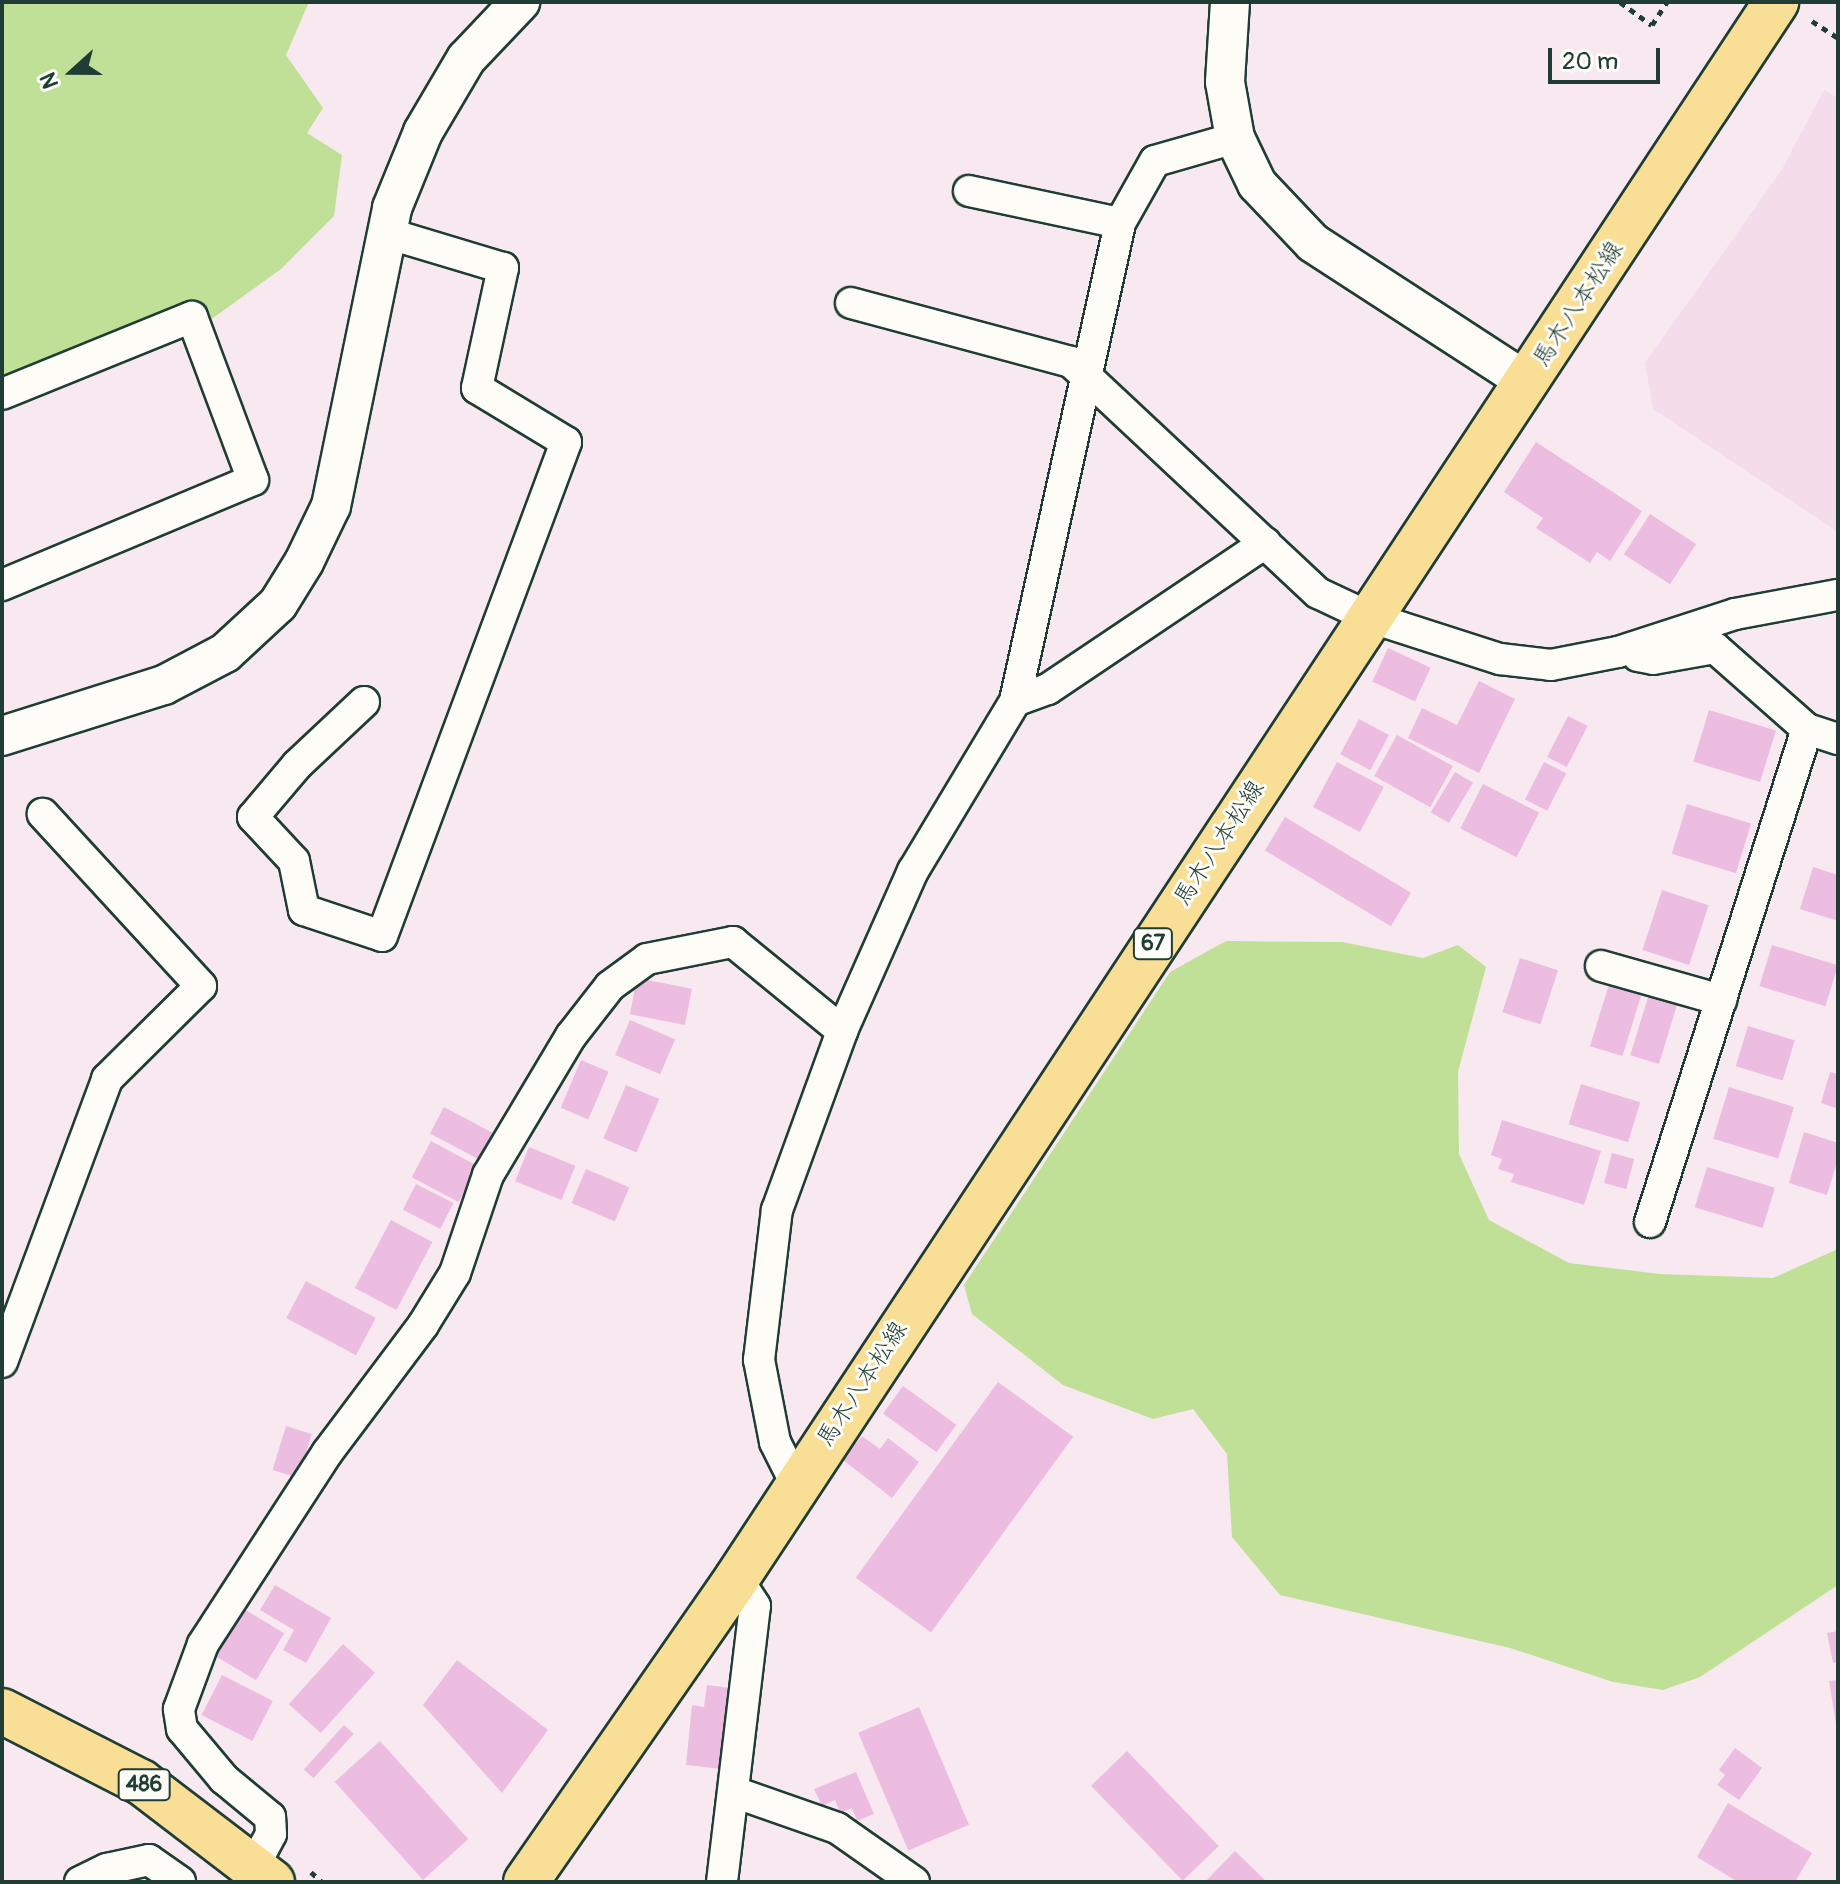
<!DOCTYPE html>
<html>
<head>
<meta charset="utf-8">
<style>
	body { margin:0 }
	#map { position:relative; width:1840px; height:1884px; overflow:hidden; background:#f8e9f0; font-family:Pangolin,"Klee One",sans-serif }
	div>[style] { position:absolute }
	.built>* { inset:0; background:#f4dceb }
	.green>* { inset:0; background:#c0df97 }
	.building>* { inset:0; background:#ecbde0; transform-origin:0 0 }
	.path>* { height:5px; margin-top:-2.5px; transform-origin:0; background:repeating-linear-gradient(90deg,#1f3d34 0 6px,transparent 0 12px) }
	.roads { filter:drop-shadow(2px 0 #1f3d34) drop-shadow(-2px 0 #1f3d34) drop-shadow(0 2px #1f3d34) drop-shadow(0 -2px #1f3d34) }
	.minor>* { height:30px; margin:-15px; padding:0 15px; transform-origin:15px; border-radius:15px; background:#fdfcf7 }
	.tertiary>* { height:38px; margin:-19px; padding:0 19px; transform-origin:19px; border-radius:19px; background:#fdfcf7 }
	.primary>* { height:44px; margin:-22px; padding:0 22px; transform-origin:22px; border-radius:22px; background:#f9df96 }
	.trunk>* { height:44px; margin:-22px; padding:0 22px; transform-origin:22px; border-radius:22px; background:#f9df96 }
	span { translate:-50% -50%; white-space:nowrap; text-align:center; line-height:1.15; -webkit-text-stroke:6px #fdfcf7; paint-order:stroke }
	.shield-label span { padding:2px 6px; background:#fdfcf7; border:2px solid; border-radius:6px; -webkit-text-stroke-width:0 }
	.shield-label { font-size:22px; color:#1f3d34; font-weight:700 }
	.street-label { font-size:24px; color:#1f3d34 }
	.frame { position:absolute; inset:0; border:4px solid #1f3d34; pointer-events:none }
	.north { position:absolute; left:32px; top:32px; width:80px; height:80px; -webkit-text-stroke:6px #fdfcf7; paint-order:stroke; rotate:249deg; font-size:22px; font-weight:700; line-height:32px; text-align:center; color:#1f3d34 }
	.north::after { content:''; display:block; margin:auto; width:28px; height:36px; background:#1f3d34; clip-path:polygon(50% 0,100% 100%,50% 72%,0 100%) }
	.scale { position:absolute; left:1548px; top:48px; width:112px; height:36px; box-sizing:border-box; border:4px solid #1f3d34; border-top:0; padding-left:10px; font-size:24px; line-height:28px; white-space:nowrap; color:#1f3d34; -webkit-text-stroke:6px #fdfcf7; paint-order:stroke }
</style>
</head>
<body>
<div id="map">
	<div class="built">
		<i style="clip-path:polygon(1824px 90px,1838px 98px,1838px 532px,1653px 409px,1645px 363px,1781px 171px)"></i>
	</div>
	<div class="green">
		<i style="clip-path:polygon(2px 2px,309px 2px,286px 55px,323px 108px,307px 133px,342px 155px,334px 216px,281px 269px,199px 328px,2px 395px)"></i>
		<i style="clip-path:polygon(1226px 941px,1342px 942px,1423px 958px,1458px 945px,1486px 967px,1458px 1072px,1459px 1154px,1489px 1220px,1569px 1263px,1660px 1274px,1773px 1278px,1838px 1249px,1838px 1585px,1700px 1677px,1663px 1690px,1613px 1682px,1510px 1648px,1280px 1595px,1232px 1537px,1227px 1454px,1193px 1409px,1153px 1419px,1063px 1385px,972px 1314px,964px 1285px,1170px 972px)"></i>
	</div>
	<div class="building">
		<i style="clip-path:polygon(1536px 442px,1642px 511px,1610px 561px,1597px 552px,1590px 563px,1536px 528px,1543px 518px,1504px 492px)"></i>
		<i style="left:1650px;top:514px;width:55px;height:48px;rotate:33deg"></i>
		<i style="left:1388px;top:648px;width:47px;height:37px;rotate:25deg"></i>
		<i style="clip-path:polygon(1479px 681px,1515px 699px,1479px 773px,1408px 738px,1422px 708px,1457px 725px)"></i>
		<i style="left:1709px;top:710px;width:70px;height:54px;rotate:17deg"></i>
		<i style="left:1568px;top:716px;width:22px;height:46px;rotate:27deg"></i>
		<i style="left:1359px;top:719px;width:34px;height:40px;rotate:28deg"></i>
		<i style="left:1397px;top:735px;width:64px;height:47px;rotate:29deg"></i>
		<i style="left:1337px;top:762px;width:53px;height:51px;rotate:28deg"></i>
		<i style="left:1544px;top:762px;width:25px;height:42px;rotate:27deg"></i>
		<i style="left:1455px;top:772px;width:21px;height:47px;rotate:31deg"></i>
		<i style="left:1483px;top:784px;width:63px;height:50px;rotate:27deg"></i>
		<i style="left:1687px;top:804px;width:67px;height:52px;rotate:17deg"></i>
		<i style="left:1285px;top:817px;width:147px;height:39px;rotate:31deg"></i>
		<i style="clip-path:polygon(1813px 867px,1838px 875px,1838px 921px,1800px 909px)"></i>
		<i style="left:1662px;top:890px;width:49px;height:63px;rotate:18deg"></i>
		<i style="left:1772px;top:945px;width:69px;height:43px;rotate:17deg"></i>
		<i style="left:1520px;top:958px;width:40px;height:57px;rotate:18deg"></i>
		<i style="left:637px;top:978px;width:56px;height:37px;rotate:11deg"></i>
		<i style="left:1609px;top:984px;width:34px;height:65px;rotate:17deg"></i>
		<i style="left:1649px;top:994px;width:30px;height:64px;rotate:17deg"></i>
		<i style="left:630px;top:1020px;width:49px;height:38px;rotate:23deg"></i>
		<i style="left:1748px;top:1026px;width:49px;height:42px;rotate:17deg"></i>
		<i style="left:581px;top:1060px;width:30px;height:52px;rotate:23deg"></i>
		<i style="clip-path:polygon(1830px 1072px,1838px 1074px,1838px 1109px,1821px 1103px)"></i>
		<i style="left:1581px;top:1084px;width:62px;height:42px;rotate:17deg"></i>
		<i style="left:626px;top:1085px;width:36px;height:58px;rotate:23deg"></i>
		<i style="left:1729px;top:1087px;width:68px;height:54px;rotate:17deg"></i>
		<i style="left:444px;top:1107px;width:55px;height:30px;rotate:28deg"></i>
		<i style="clip-path:polygon(1502px 1120px,1601px 1151px,1584px 1205px,1511px 1182px,1514px 1174px,1498px 1169px,1502px 1159px,1491px 1155px)"></i>
		<i style="clip-path:polygon(1804px 1132px,1838px 1143px,1838px 1159px,1827px 1195px,1789px 1183px)"></i>
		<i style="left:431px;top:1141px;width:53px;height:41px;rotate:28deg"></i>
		<i style="left:529px;top:1147px;width:50px;height:37px;rotate:22deg"></i>
		<i style="left:1612px;top:1153px;width:23px;height:31px;rotate:15deg"></i>
		<i style="left:1707px;top:1167px;width:71px;height:42px;rotate:17deg"></i>
		<i style="left:586px;top:1169px;width:47px;height:37px;rotate:23deg"></i>
		<i style="left:416px;top:1184px;width:42px;height:29px;rotate:27deg"></i>
		<i style="left:391px;top:1220px;width:47px;height:77px;rotate:28deg"></i>
		<i style="left:306px;top:1281px;width:79px;height:42px;rotate:28deg"></i>
		<i style="left:998px;top:1382px;width:93px;height:242px;rotate:36deg"></i>
		<i style="left:903px;top:1386px;width:66px;height:34px;rotate:36deg"></i>
		<i style="left:286px;top:1426px;width:27px;height:46px;rotate:17deg"></i>
		<i style="clip-path:polygon(862px 1436px,880px 1449px,888px 1438px,919px 1462px,892px 1498px,843px 1460px)"></i>
		<i style="clip-path:polygon(275px 1585px,331px 1618px,306px 1663px,283px 1650px,294px 1630px,260px 1610px)"></i>
		<i style="left:244px;top:1609px;width:47px;height:55px;rotate:31deg"></i>
		<i style="clip-path:polygon(1838px 1631px,1838px 1662px,1833px 1663px,1827px 1633px)"></i>
		<i style="left:343px;top:1644px;width:43px;height:81px;rotate:42deg"></i>
		<i style="clip-path:polygon(457px 1660px,548px 1730px,502px 1793px,423px 1705px)"></i>
		<i style="left:222px;top:1675px;width:57px;height:45px;rotate:27deg"></i>
		<i style="clip-path:polygon(1838px 1680px,1838px 1724px,1836px 1724px,1829px 1681px)"></i>
		<i style="clip-path:polygon(707px 1685px,731px 1688px,722px 1769px,686px 1765px,692px 1705px,704px 1707px)"></i>
		<i style="left:919px;top:1707px;width:128px;height:66px;rotate:67deg"></i>
		<i style="left:344px;top:1725px;width:13px;height:60px;rotate:42deg"></i>
		<i style="left:380px;top:1741px;width:132px;height:61px;rotate:48deg"></i>
		<i style="clip-path:polygon(1735px 1748px,1762px 1768px,1739px 1800px,1717px 1785px,1725px 1775px,1719px 1770px)"></i>
		<i style="left:1127px;top:1751px;width:132px;height:50px;rotate:46deg"></i>
		<i style="clip-path:polygon(856px 1772px,874px 1814px,857px 1821px,852px 1808px,840px 1813px,835px 1800px,822px 1806px,814px 1789px)"></i>
		<i style="clip-path:polygon(1728px 1803px,1812px 1853px,1795px 1882px,1738px 1882px,1697px 1857px)"></i>
		<i style="clip-path:polygon(1235px 1851px,1267px 1882px,1205px 1882px)"></i>
	</div>
	<div class="path">
		<i style="left:1620px;top:2px;width:39px;rotate:36deg"></i>
		<i style="left:1652px;top:25px;width:27px;rotate:-57deg"></i>
		<i style="left:1812px;top:21px;width:31px;rotate:33deg"></i>
		<i style="left:311px;top:1872px;width:15px;rotate:42deg"></i>
	</div>
	<div class="roads">
		<div class="minor">
			<i style="left:969px;top:191px;width:154px;rotate:12deg"></i>
			<i style="left:851px;top:303px;width:228px;rotate:15deg"></i>
			<i style="left:1071px;top:362px;width:338px;rotate:43.1deg"></i>
			<i style="left:1318px;top:593px;width:56px;rotate:25.2deg"></i>
			<i style="left:1369px;top:617px;width:138px;rotate:17.8deg"></i>
			<i style="left:1500px;top:659px;width:51px;rotate:6.7deg"></i>
			<i style="left:1551px;top:665px;width:68px;rotate:-11deg"></i>
			<i style="left:1618px;top:652px;width:123px;rotate:-18deg"></i>
			<i style="left:1735px;top:614px;width:105px;rotate:-10.5deg"></i>
			<i style="left:2px;top:394px;width:205px;rotate:-22.1deg"></i>
			<i style="left:192px;top:317px;width:174px;rotate:69.5deg"></i>
			<i style="left:253px;top:480px;width:272px;rotate:157.3deg"></i>
			<i style="left:1638px;top:656px;width:15px;rotate:11deg"></i>
			<i style="left:1653px;top:659px;width:63px;rotate:-10.1deg"></i>
			<i style="left:1715px;top:648px;width:123px;rotate:41.4deg"></i>
			<i style="left:1807px;top:729px;width:33px;rotate:18deg"></i>
			<i style="left:1015px;top:701px;width:35px;rotate:-20deg"></i>
			<i style="left:1048px;top:689px;width:262px;rotate:-33.9deg"></i>
			<i style="left:364px;top:702px;width:92px;rotate:136.8deg"></i>
			<i style="left:297px;top:765px;width:68px;rotate:130.2deg"></i>
			<i style="left:253px;top:817px;width:60px;rotate:47deg"></i>
			<i style="left:294px;top:861px;width:50px;rotate:78.5deg"></i>
			<i style="left:304px;top:910px;width:82px;rotate:18.4deg"></i>
			<i style="left:382px;top:936px;width:527px;rotate:-69.57deg"></i>
			<i style="left:566px;top:442px;width:104px;rotate:-148.8deg"></i>
			<i style="left:477px;top:388px;width:123px;rotate:-77.8deg"></i>
			<i style="left:503px;top:268px;width:122px;rotate:-163.3deg"></i>
			<i style="left:1601px;top:966px;width:125px;rotate:15.8deg"></i>
			<i style="left:1650px;top:1222px;width:517px;rotate:-72.34deg"></i>
			<i style="left:2px;top:1362px;width:302px;rotate:-69.6deg"></i>
			<i style="left:107px;top:1079px;width:132px;rotate:-44.7deg"></i>
			<i style="left:201px;top:986px;width:234px;rotate:-132.6deg"></i>
			<i style="left:796px;top:1484px;width:47px;rotate:-116.6deg"></i>
			<i style="left:775px;top:1442px;width:84px;rotate:-101deg"></i>
			<i style="left:759px;top:1360px;width:151px;rotate:-83.2deg"></i>
			<i style="left:777px;top:1210px;width:190px;rotate:-70deg"></i>
			<i style="left:842px;top:1031px;width:175px;rotate:-66.1deg"></i>
			<i style="left:913px;top:871px;width:198px;rotate:-59deg"></i>
			<i style="left:1015px;top:701px;width:489px;rotate:-77.6deg"></i>
			<i style="left:1120px;top:223px;width:71px;rotate:-60.6deg"></i>
			<i style="left:1155px;top:161px;width:83px;rotate:-16deg"></i>
			<i style="left:734px;top:1792px;width:109px;rotate:19.3deg"></i>
			<i style="left:837px;top:1828px;width:94px;rotate:35deg"></i>
			<i style="left:254px;top:1866px;width:36px;rotate:-62deg"></i>
			<i style="left:271px;top:1834px;width:17px;rotate:-93deg"></i>
			<i style="left:270px;top:1817px;width:60px;rotate:-140.4deg"></i>
			<i style="left:224px;top:1779px;width:65px;rotate:-130deg"></i>
			<i style="left:182px;top:1729px;width:20px;rotate:-99deg"></i>
			<i style="left:179px;top:1709px;width:69px;rotate:-69.7deg"></i>
			<i style="left:203px;top:1644px;width:228px;rotate:-57deg"></i>
			<i style="left:327px;top:1453px;width:160px;rotate:-53.1deg"></i>
			<i style="left:423px;top:1325px;width:61px;rotate:-58.4deg"></i>
			<i style="left:455px;top:1273px;width:103px;rotate:-71.4deg"></i>
			<i style="left:488px;top:1175px;width:162px;rotate:-59.2deg"></i>
			<i style="left:571px;top:1036px;width:63px;rotate:-52deg"></i>
			<i style="left:610px;top:986px;width:46px;rotate:-36.1deg"></i>
			<i style="left:647px;top:959px;width:88px;rotate:-11.2deg"></i>
			<i style="left:733px;top:942px;width:141px;rotate:39.2deg"></i>
			<i style="left:80px;top:1882px;width:30px;rotate:-26deg"></i>
			<i style="left:107px;top:1869px;width:43px;rotate:-12.1deg"></i>
			<i style="left:149px;top:1860px;width:38px;rotate:35deg"></i>
			<i style="left:722px;top:1882px;width:278px;rotate:-83.2deg"></i>
			<i style="left:755px;top:1606px;width:33px;rotate:-123deg"></i>
		</div>
		<div class="tertiary">
			<i style="left:1230px;top:2px;width:80px;rotate:93.6deg"></i>
			<i style="left:1225px;top:82px;width:57px;rotate:79.9deg"></i>
			<i style="left:1235px;top:138px;width:51px;rotate:64.4deg"></i>
			<i style="left:1257px;top:184px;width:81px;rotate:46.5deg"></i>
			<i style="left:1313px;top:243px;width:255px;rotate:33deg"></i>
			<i style="left:2px;top:736px;width:170px;rotate:-17.5deg"></i>
			<i style="left:164px;top:685px;width:69px;rotate:-27.7deg"></i>
			<i style="left:225px;top:653px;width:72px;rotate:-42.8deg"></i>
			<i style="left:278px;top:604px;width:49px;rotate:-58.2deg"></i>
			<i style="left:304px;top:562px;width:62px;rotate:-64.3deg"></i>
			<i style="left:331px;top:506px;width:304px;rotate:-78.4deg"></i>
			<i style="left:392px;top:208px;width:82px;rotate:-67.8deg"></i>
			<i style="left:423px;top:132px;width:85px;rotate:-59.5deg"></i>
			<i style="left:466px;top:59px;width:79px;rotate:-46.5deg"></i>
		</div>
		<div class="primary">
			<i style="left:526px;top:1882px;width:370px;rotate:-55.2deg"></i>
			<i style="left:737px;top:1578px;width:1888px;rotate:-56.6deg"></i>
		</div>
		<div class="trunk">
			<i style="left:2px;top:1711px;width:156px;rotate:27.1deg"></i>
			<i style="left:141px;top:1782px;width:165px;rotate:37.4deg"></i>
		</div>
	</div>
	<div class="shield-label">
		<span style="left:1153px;top:944px">67</span>
		<span style="left:144px;top:1785px">486</span>
	</div>
	<div class="street-label">
		<span style="left:1578px;top:304px;rotate:-57deg">馬木八本松線</span>
		<span style="left:1219px;top:843px;rotate:-57deg">馬木八本松線</span>
		<span style="left:862px;top:1384px;rotate:-57deg">馬木八本松線</span>
	</div>
	<div class="frame"></div>
	<div class="north">N</div>
	<div class="scale">20 m</div>
</div>
</body>
</html>
